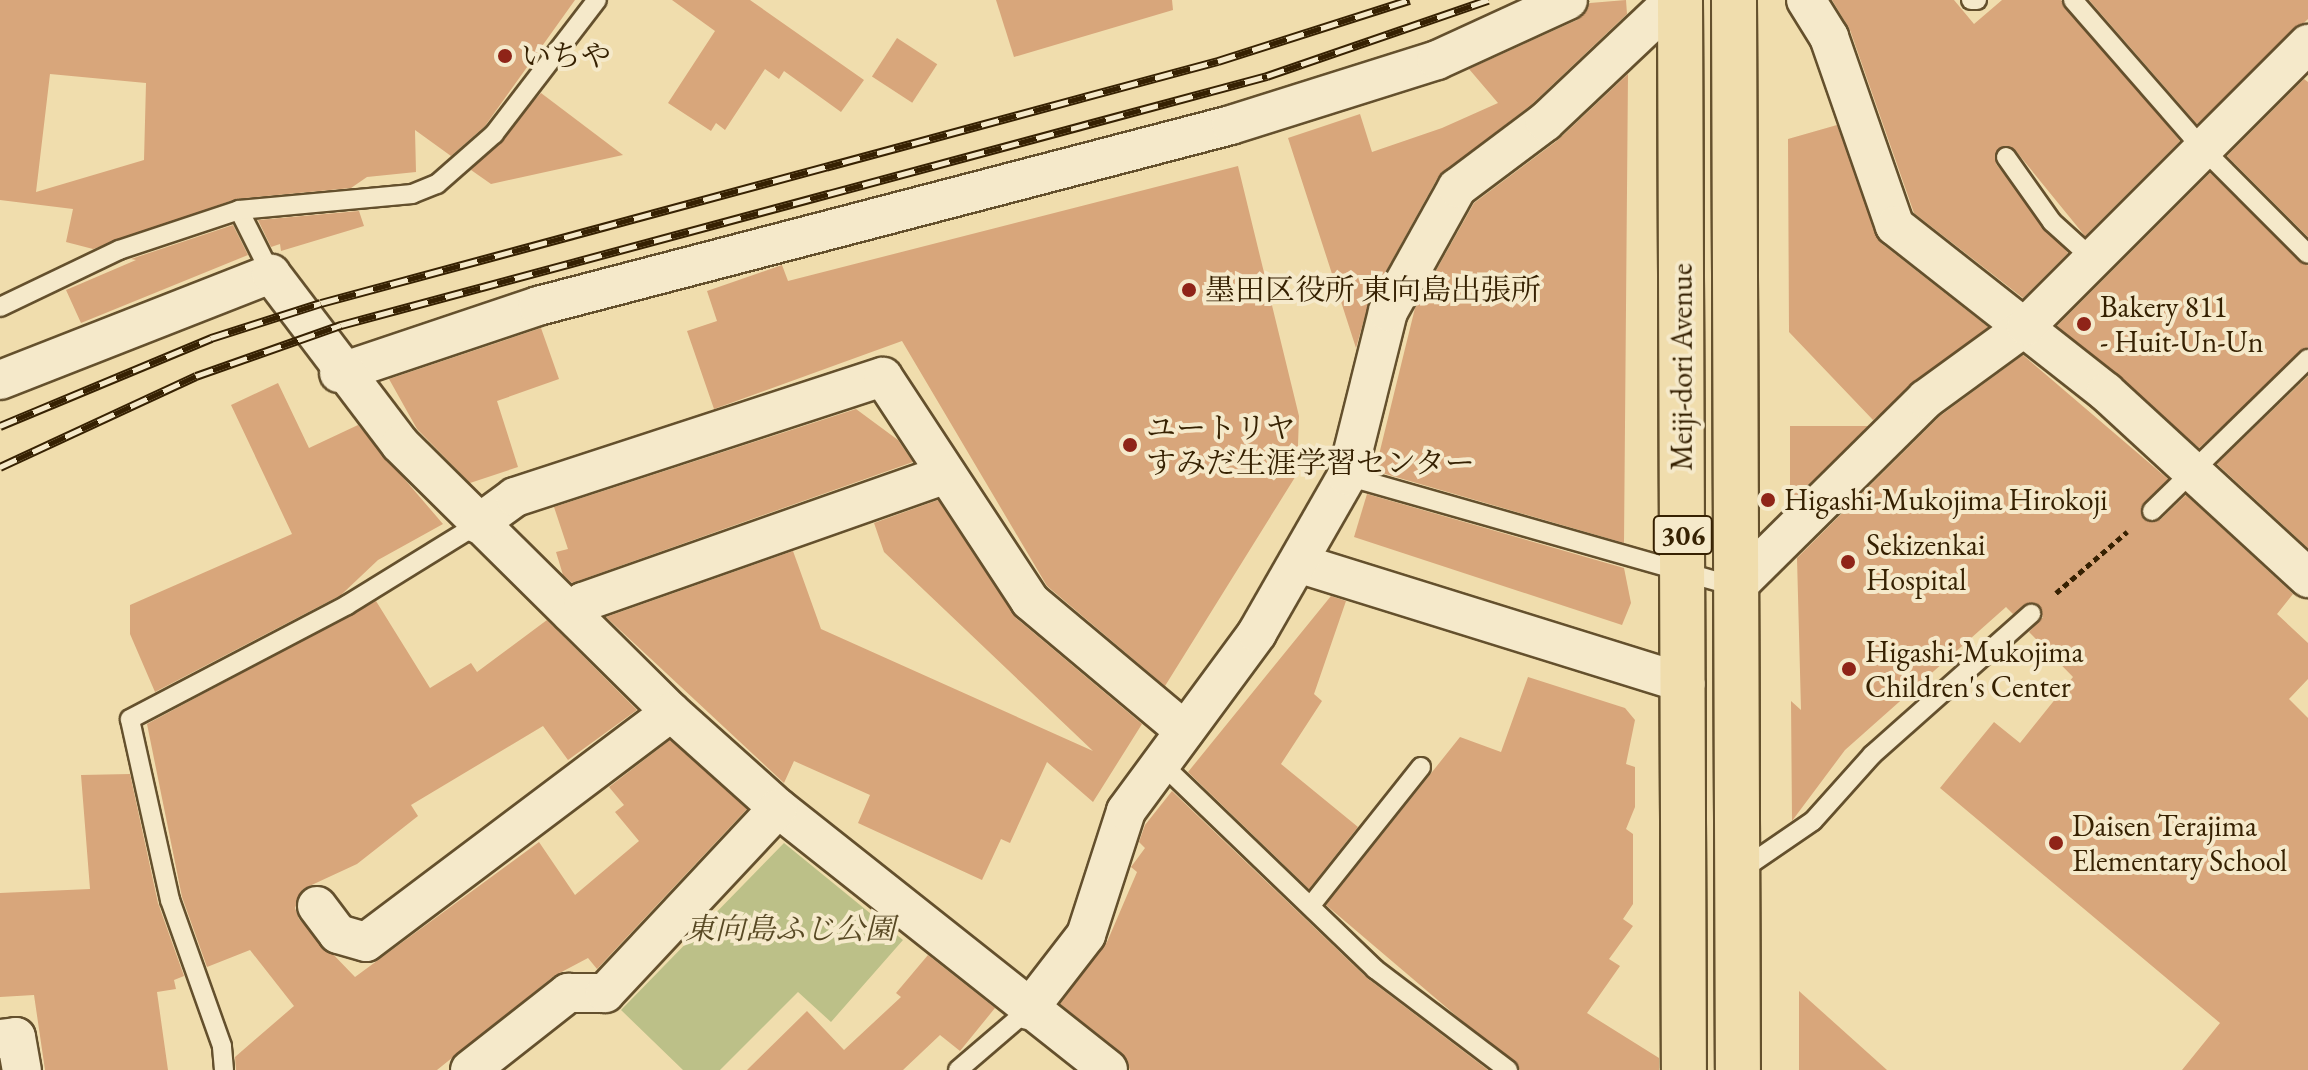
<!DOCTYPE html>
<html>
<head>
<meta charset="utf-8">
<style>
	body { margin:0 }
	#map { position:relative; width:2308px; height:1070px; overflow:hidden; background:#f0ddad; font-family:"EB Garamond","Noto Serif JP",serif }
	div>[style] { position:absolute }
	.green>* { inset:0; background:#bcc088 }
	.building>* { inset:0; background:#d8a67b; transform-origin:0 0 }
	.path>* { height:5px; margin-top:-2.5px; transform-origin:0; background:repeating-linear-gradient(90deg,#362102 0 6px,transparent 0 10px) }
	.roads { filter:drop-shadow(2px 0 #64502d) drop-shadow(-2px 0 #64502d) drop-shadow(0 2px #64502d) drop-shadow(0 -2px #64502d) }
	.lane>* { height:18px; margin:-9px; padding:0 9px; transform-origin:9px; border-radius:9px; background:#f5e9ca }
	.street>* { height:38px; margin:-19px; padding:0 19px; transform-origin:19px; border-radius:19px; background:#f5e9ca }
	.primary>* { height:44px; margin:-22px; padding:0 22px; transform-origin:22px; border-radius:22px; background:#f0ddad }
	.rail>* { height:9px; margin-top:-4.5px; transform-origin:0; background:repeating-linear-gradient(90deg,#f5e9ca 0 18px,#362102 0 36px); box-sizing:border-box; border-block:2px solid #362102 }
	.dots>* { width:22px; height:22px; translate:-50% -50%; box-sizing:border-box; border:4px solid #f5e9ca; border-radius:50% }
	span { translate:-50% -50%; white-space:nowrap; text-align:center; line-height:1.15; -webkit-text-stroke:8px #f5e9ca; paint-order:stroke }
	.shield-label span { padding:2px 6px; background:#f5e9ca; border:2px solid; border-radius:6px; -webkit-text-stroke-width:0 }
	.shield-label { font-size:28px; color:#362102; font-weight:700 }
	.poi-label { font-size:30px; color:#362102 }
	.left { translate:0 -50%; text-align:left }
	.street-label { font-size:30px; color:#362102 }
	.park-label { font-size:30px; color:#584924; font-style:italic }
</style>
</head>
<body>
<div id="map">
	<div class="green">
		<i style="clip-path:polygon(784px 843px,903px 940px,831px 1022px,798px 992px,720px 1070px,683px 1070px,621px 1010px)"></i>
	</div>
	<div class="building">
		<i style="clip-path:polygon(evenodd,0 0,575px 0,485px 126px,451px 156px,415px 130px,416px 172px,367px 177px,351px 188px,236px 199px,93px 249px,66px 242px,73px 209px,0 200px,0 0,50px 74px,146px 83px,144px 160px,36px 192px,50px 74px)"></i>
		<i style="clip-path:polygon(672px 0,750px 0,864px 80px,841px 112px,784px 71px,779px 79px,765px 69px,725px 130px,716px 123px,711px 131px,668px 103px,715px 31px)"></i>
		<i style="clip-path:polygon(996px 0,1172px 0,1173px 10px,1014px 57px)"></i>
		<i style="clip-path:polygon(1626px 0,1627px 14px,1531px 105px,1438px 177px,1369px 302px,1356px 348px,1288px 138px,1360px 114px,1372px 152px,1442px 128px,1498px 103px,1469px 69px,1577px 20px,1590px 3px)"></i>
		<i style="clip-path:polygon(1832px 0,1954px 0,1974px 24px,2002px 0,2061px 0,2180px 141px,2085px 236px,2015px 150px,1998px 148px,1996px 164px,2068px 253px,2023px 298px,1914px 213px,1850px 30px)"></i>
		<i style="clip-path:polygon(2089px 0,2308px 0,2308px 19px,2197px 124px)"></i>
		<i style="left:897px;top:38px;width:48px;height:46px;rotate:33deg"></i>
		<i style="clip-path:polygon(1628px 74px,1624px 543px,1375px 471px,1415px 308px,1474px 203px,1558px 140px)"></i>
		<i style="clip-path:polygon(2304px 79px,2308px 82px,2308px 237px,2227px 156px)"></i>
		<i style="clip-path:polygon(541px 93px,623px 155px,491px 184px,471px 170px)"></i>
		<i style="clip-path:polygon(1837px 125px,1881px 243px,1988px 327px,1873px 420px,1789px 332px,1788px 139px)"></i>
		<i style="clip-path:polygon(1238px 166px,1299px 416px,1297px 474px,1165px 686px,1047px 586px,902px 341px,714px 409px,687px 331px,717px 321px,707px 291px,782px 265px,788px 281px)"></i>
		<i style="clip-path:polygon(2210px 173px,2308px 266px,2308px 347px,2199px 448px,2057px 326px)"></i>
		<i style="clip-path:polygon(359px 211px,364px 226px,281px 251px,280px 244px,271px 247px,258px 220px)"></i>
		<i style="clip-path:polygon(233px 225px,248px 255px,81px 323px,66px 290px,136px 260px,131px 259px)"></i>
		<i style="clip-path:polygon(541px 328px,559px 379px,497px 401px,518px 467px,470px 483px,417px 429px,389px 379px)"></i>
		<i style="clip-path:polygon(2023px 355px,2168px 479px,2141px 507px,2144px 520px,2160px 520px,2186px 495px,2293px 594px,2277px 614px,2308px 643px,2308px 679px,2289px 699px,2308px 718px,2308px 1070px,2182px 1070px,2220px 1023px,1940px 788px,1994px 722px,2020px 743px,2073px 677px,2029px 632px,2043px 617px,2036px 603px,2013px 614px,2006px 607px,1845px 750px,1792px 821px,1791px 701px,1801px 710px,1797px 558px,1940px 416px)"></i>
		<i style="clip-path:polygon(2308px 376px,2308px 548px,2217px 464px)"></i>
		<i style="clip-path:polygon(278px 383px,309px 448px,358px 425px,443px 524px,378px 560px,341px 595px,155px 692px,130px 634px,130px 605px,292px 534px,231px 405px)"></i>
		<i style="clip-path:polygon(856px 409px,898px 440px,913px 462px,572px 583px,563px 575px,556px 552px,568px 549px,554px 507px)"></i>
		<i style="clip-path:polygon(1790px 426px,1868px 426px,1790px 503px)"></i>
		<i style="clip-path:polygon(1367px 494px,1624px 568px,1631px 603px,1622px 625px,1354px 537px)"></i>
		<i style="clip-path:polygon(938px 500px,1016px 618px,1142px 724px,1093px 802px,1047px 762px,1010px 843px,1001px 839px,982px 880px,858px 823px,870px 795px,794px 761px,784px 783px,606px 617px,793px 551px,821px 629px,1093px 751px,884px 552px,874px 523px)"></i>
		<i style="clip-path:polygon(1331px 596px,1346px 601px,1314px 694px,1322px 701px,1281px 764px,1358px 827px,1309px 889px,1188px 772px)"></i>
		<i style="clip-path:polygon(376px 601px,430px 688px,471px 663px,477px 672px,547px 620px,637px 710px,568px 760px,543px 726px,411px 805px,418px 816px,357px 864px,303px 889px,295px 908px,299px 919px,355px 977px,539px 842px,575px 895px,639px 841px,615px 812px,624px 805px,609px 787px,670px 740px,747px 809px,597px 969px,588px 958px,554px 976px,437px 1070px,236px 1070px,235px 1057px,294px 1006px,250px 950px,207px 967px,182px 897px,147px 724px)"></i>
		<i style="clip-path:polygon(1528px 677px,1625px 708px,1635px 720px,1626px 764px,1635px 767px,1635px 807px,1626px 829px,1633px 834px,1633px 904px,1623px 919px,1633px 926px,1609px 959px,1620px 966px,1587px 1013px,1659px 1058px,1659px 1070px,1520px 1070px,1326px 905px,1460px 737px,1501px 752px)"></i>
		<i style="clip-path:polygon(130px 774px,158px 903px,184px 976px,174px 980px,176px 989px,157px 992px,168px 1070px,45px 1070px,34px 995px,0 997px,0 893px,90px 889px,81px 775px)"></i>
		<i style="clip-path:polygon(1172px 791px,1367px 978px,1488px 1070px,1130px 1070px,1122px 1053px,1060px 1004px,1107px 942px,1137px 872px,1131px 867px,1145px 848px,1139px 842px,1145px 825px)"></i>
		<i style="clip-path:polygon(928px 955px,995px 1008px,960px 1051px,940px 1035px,903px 1070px,747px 1070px,807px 1011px,844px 1050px,901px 997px,896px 993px)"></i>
		<i style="clip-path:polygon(1799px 991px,1887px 1070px,1799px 1070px)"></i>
	</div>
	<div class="path">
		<i style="left:2056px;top:593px;width:94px;rotate:-40.7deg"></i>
	</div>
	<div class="roads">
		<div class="lane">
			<i style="left:1971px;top:0;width:6px"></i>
			<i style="left:2073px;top:0;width:198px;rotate:48.9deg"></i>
			<i style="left:2203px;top:149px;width:148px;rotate:45deg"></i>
			<i style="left:2006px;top:157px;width:80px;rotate:54.7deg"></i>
			<i style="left:2052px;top:222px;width:55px;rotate:42.1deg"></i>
			<i style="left:239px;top:210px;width:72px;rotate:63.4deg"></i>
			<i style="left:0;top:307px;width:132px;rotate:-25.6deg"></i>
			<i style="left:119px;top:250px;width:126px;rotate:-18.4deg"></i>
			<i style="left:239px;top:210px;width:174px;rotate:-5.3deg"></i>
			<i style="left:412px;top:194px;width:27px;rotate:-22deg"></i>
			<i style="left:437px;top:184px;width:76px;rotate:-41.3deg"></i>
			<i style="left:494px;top:134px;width:169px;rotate:-52.5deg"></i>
			<i style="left:1347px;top:476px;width:405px;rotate:15.9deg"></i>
			<i style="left:2152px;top:511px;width:218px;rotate:-44.3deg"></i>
			<i style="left:1162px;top:764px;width:296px;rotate:43.9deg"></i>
			<i style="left:1375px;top:969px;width:167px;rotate:37.2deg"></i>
			<i style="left:1740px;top:871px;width:88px;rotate:-34.4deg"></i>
			<i style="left:1813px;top:821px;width:89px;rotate:-48.2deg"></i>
			<i style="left:1872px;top:755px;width:213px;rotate:-41.6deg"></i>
			<i style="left:1312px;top:904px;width:175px;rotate:-51.5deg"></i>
			<i style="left:224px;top:1070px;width:24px;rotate:-95deg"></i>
			<i style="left:222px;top:1046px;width:155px;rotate:-109.6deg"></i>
			<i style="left:170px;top:900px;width:185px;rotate:-102.5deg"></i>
			<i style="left:130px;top:719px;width:245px;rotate:-27.7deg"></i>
			<i style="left:347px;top:605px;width:154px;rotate:-31.7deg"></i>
			<i style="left:958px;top:1070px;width:92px;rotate:-40.6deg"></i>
		</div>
		<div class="street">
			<i style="left:1806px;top:0;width:44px;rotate:58.1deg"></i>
			<i style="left:1829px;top:37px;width:200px;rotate:70.8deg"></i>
			<i style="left:1895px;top:226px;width:268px;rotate:38.2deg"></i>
			<i style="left:2106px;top:392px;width:275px;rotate:42.6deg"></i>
			<i style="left:339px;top:373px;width:210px;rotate:-18.6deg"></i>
			<i style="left:538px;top:306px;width:716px;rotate:-14.64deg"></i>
			<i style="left:1231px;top:125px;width:216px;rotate:-17.5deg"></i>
			<i style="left:1437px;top:60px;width:144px;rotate:-24.6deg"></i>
			<i style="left:0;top:380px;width:291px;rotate:-21.4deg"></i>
			<i style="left:271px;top:274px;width:213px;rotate:52.8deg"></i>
			<i style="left:400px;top:444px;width:381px;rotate:44.7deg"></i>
			<i style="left:671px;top:712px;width:144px;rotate:41.9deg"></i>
			<i style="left:778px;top:808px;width:421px;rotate:38.4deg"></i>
			<i style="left:478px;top:524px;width:46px;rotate:-36.1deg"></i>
			<i style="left:515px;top:497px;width:387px;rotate:-18.1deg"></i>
			<i style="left:883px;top:377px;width:268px;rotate:56.7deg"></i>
			<i style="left:1030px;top:601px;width:202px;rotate:40deg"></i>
			<i style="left:1298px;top:563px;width:406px;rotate:17.3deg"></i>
			<i style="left:1736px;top:587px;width:267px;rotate:-44.7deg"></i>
			<i style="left:1926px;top:399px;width:124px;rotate:-36.1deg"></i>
			<i style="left:2026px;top:326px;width:399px;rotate:-45deg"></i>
			<i style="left:571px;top:613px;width:16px;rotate:-43deg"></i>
			<i style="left:583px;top:602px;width:385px;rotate:-19.4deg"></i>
			<i style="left:317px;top:906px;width:35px;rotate:53deg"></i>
			<i style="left:338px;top:934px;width:29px;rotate:16deg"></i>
			<i style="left:366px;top:942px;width:382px;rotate:-37deg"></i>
			<i style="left:1028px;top:1010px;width:95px;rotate:-52.3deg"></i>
			<i style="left:1086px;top:935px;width:130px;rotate:-72.1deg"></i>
			<i style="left:1126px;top:811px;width:221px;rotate:-53.6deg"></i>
			<i style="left:1257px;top:633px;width:181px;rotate:-60.2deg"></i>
			<i style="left:1347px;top:476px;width:169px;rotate:-76deg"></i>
			<i style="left:1388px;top:312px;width:142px;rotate:-60.9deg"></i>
			<i style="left:1457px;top:188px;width:110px;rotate:-36.9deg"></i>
			<i style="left:1545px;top:122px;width:178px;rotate:-43.4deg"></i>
			<i style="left:0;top:1039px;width:16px;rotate:-7deg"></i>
			<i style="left:16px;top:1037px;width:34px;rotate:80deg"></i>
			<i style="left:470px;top:1070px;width:125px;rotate:-38.2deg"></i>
			<i style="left:568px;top:993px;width:37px"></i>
			<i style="left:605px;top:993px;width:253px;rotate:-46.9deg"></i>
		</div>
		<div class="primary">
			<i style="left:1680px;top:0;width:1070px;rotate:89.79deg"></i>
			<i style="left:1734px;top:0;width:1070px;rotate:89.79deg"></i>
		</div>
	</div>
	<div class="rail">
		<i style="left:0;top:426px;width:229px;rotate:-22.6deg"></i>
		<i style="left:211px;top:338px;width:115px;rotate:-17.7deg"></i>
		<i style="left:321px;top:303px;width:929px;rotate:-15.1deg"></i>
		<i style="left:1218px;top:61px;width:201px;rotate:-17.7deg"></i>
		<i style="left:0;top:467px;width:216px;rotate:-24.9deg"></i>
		<i style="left:196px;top:376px;width:154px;rotate:-19.4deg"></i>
		<i style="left:341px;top:325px;width:959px;rotate:-15.05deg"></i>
		<i style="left:1267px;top:76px;width:234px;rotate:-19deg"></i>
	</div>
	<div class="dots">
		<i style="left:505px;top:56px;background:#8f2418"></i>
		<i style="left:1189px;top:290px;background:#8f2418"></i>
		<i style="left:2084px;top:324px;background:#8f2418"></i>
		<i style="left:1130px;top:445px;background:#8f2418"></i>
		<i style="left:1768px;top:500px;background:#8f2418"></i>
		<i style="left:1848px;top:562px;background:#8f2418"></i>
		<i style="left:1849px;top:669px;background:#8f2418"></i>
		<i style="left:2056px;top:843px;background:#8f2418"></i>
	</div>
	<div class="shield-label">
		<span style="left:1683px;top:535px">306</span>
	</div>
	<div class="poi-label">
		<span class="left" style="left:521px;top:56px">いちや</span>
		<span class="left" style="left:1205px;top:290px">墨田区役所 東向島出張所</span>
		<span class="left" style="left:2100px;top:324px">Bakery 811<br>- Huit-Un-Un</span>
		<span class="left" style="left:1146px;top:445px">ユートリヤ<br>すみだ生涯学習センター</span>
		<span class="left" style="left:1784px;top:500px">Higashi-Mukojima Hirokoji</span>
		<span class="left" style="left:1866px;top:562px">Sekizenkai<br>Hospital</span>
		<span class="left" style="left:1865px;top:669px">Higashi-Mukojima<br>Children's Center</span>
		<span class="left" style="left:2072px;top:843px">Daisen Terajima<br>Elementary School</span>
	</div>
	<div class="street-label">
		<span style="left:1682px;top:367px;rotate:-90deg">Meiji-dori Avenue</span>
	</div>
	<div class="park-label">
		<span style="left:790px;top:929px">東向島ふじ公園</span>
	</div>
</div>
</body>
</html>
